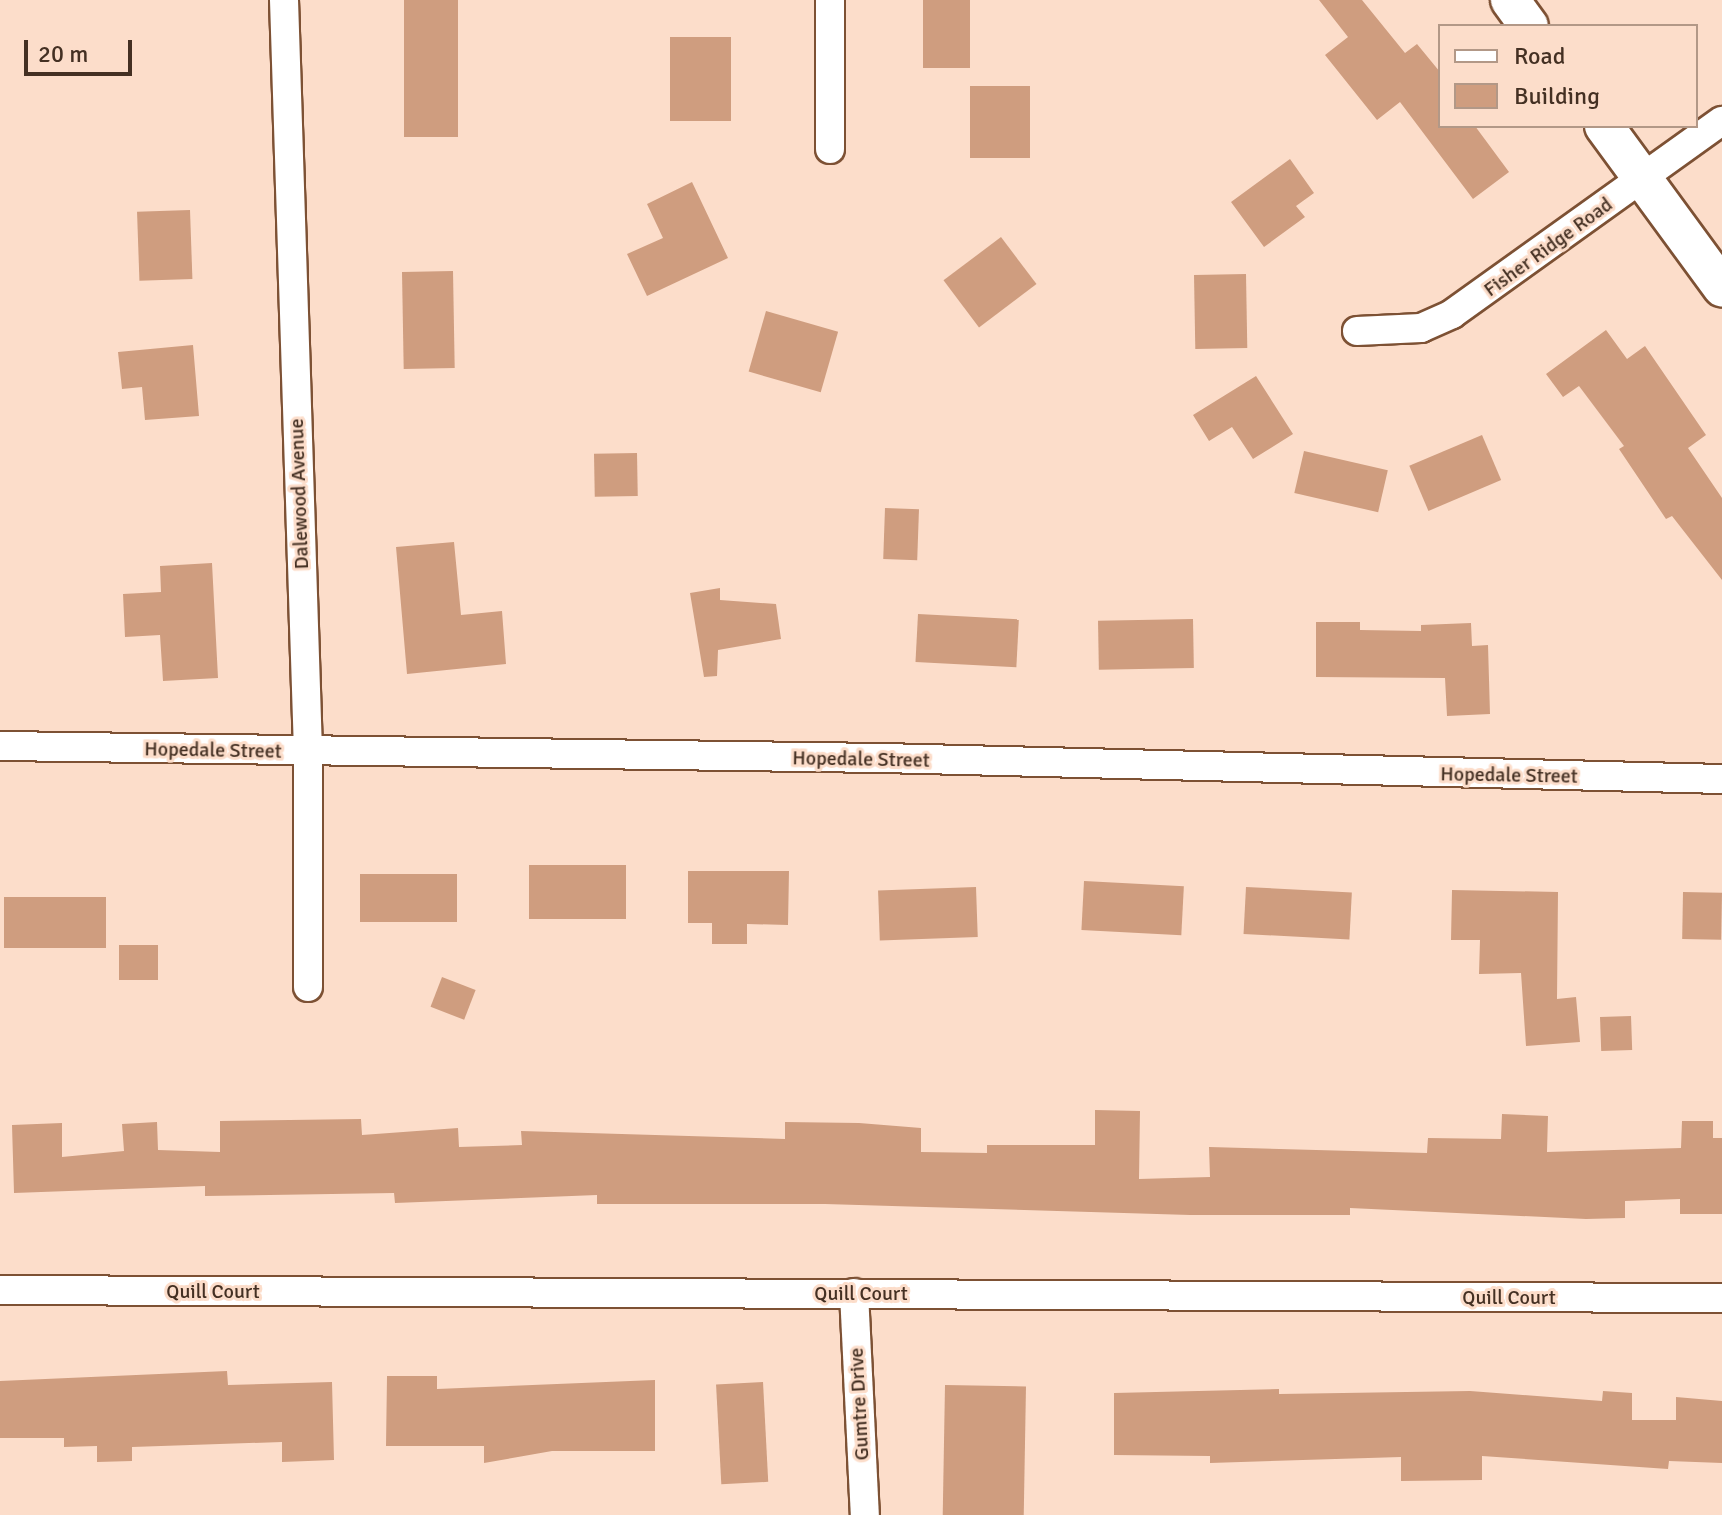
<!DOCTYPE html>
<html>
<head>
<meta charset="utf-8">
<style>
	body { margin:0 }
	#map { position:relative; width:1722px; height:1515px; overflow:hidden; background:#fcddca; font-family:Signika,sans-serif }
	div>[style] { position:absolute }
	.building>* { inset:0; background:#cf9d7f; transform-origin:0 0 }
	.roads { filter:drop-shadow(2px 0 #7d5134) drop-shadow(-2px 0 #7d5134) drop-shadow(0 2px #7d5134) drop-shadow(0 -2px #7d5134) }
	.street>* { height:28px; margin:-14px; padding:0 14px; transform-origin:14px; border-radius:14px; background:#fff }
	.secondary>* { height:38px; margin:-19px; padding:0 19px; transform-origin:19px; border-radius:19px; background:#fff }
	span { translate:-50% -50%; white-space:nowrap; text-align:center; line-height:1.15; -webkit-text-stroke:6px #fcddca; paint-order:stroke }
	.street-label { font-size:20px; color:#443023 }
	.legend { position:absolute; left:1438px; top:24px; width:260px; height:104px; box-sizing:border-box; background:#fcddca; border:2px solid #b29887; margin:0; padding:10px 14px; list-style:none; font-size:24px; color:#443023 }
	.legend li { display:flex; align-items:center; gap:16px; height:40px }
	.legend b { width:40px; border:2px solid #b29887 }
	.scale { position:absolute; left:24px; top:40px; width:108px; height:36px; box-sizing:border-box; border:4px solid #443023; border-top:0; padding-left:10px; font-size:24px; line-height:28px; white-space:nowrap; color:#443023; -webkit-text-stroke:6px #fcddca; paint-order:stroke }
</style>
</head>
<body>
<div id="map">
	<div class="building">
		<i style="left:404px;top:0;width:54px;height:137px"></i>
		<i style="left:923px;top:0;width:47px;height:68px"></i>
		<i style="clip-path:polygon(1319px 0,1362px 0,1405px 53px,1417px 44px,1440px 72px,1440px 126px,1475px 126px,1509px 172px,1473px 199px,1400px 102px,1377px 120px,1325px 55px,1348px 37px)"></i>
		<i style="left:670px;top:37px;width:61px;height:84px"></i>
		<i style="left:970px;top:86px;width:60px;height:72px"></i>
		<i style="clip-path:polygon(1290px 159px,1314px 193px,1296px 206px,1305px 217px,1264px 247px,1231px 202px)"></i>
		<i style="clip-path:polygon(692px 182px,728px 258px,647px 296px,627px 254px,663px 238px,647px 204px)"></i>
		<i style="left:190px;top:210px;width:69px;height:53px;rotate:88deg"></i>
		<i style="left:1001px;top:237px;width:59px;height:72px;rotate:53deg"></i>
		<i style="left:453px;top:271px;width:97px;height:51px;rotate:89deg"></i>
		<i style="left:1246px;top:274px;width:74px;height:52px;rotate:89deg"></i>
		<i style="left:766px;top:311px;width:75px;height:63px;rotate:16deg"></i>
		<i style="clip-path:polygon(1606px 330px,1627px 359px,1645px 346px,1706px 435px,1688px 448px,1722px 498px,1722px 580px,1672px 516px,1666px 519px,1619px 449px,1624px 446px,1579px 386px,1563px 397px,1546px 374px)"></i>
		<i style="clip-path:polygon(193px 345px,199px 416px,145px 420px,142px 387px,122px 389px,118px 352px)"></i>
		<i style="clip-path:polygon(1256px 376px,1293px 434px,1253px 459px,1232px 427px,1209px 441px,1193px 415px)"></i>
		<i style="left:1482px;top:435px;width:49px;height:79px;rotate:67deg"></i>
		<i style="left:1304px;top:451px;width:86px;height:43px;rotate:13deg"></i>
		<i style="left:637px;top:453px;width:43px;height:43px;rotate:89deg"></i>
		<i style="left:885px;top:508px;width:34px;height:51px;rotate:2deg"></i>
		<i style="clip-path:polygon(454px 542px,461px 615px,502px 611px,506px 664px,407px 674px,396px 547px)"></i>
		<i style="clip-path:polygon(212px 563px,218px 678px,163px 681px,160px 635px,125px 637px,123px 594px,161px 592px,160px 566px)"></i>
		<i style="clip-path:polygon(720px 588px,720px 600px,776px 604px,781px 639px,718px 650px,717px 676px,704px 677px,690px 593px)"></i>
		<i style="left:918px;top:614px;width:101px;height:48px;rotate:3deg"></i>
		<i style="left:1193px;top:619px;width:49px;height:95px;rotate:89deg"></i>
		<i style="clip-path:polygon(1316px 622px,1360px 622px,1360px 630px,1421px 631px,1421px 625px,1471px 623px,1472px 646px,1488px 645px,1490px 714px,1447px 716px,1445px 678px,1316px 677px)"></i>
		<i style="left:626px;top:865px;width:54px;height:97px;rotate:90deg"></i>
		<i style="clip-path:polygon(688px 871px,789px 871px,788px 925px,747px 924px,747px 944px,712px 944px,712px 923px,688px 923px)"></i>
		<i style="left:457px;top:874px;width:48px;height:97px;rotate:90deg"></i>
		<i style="left:1084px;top:881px;width:100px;height:49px;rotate:3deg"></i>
		<i style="left:976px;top:887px;width:50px;height:98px;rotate:88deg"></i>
		<i style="left:1246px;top:887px;width:106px;height:47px;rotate:3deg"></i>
		<i style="clip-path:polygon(1452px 890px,1558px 892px,1557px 999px,1576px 997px,1580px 1042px,1526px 1046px,1521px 973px,1479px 974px,1480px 940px,1451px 940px)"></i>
		<i style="left:1683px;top:892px;width:39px;height:47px;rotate:1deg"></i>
		<i style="left:106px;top:897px;width:51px;height:102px;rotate:90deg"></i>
		<i style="left:158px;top:945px;width:35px;height:39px;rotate:90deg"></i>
		<i style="left:442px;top:977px;width:36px;height:32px;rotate:21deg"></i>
		<i style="left:1631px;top:1016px;width:34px;height:31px;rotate:88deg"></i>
		<i style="clip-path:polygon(1095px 1110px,1140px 1111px,1139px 1179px,1210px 1177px,1209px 1147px,1427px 1153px,1428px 1138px,1501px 1139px,1502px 1114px,1548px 1116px,1547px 1152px,1681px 1148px,1682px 1121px,1713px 1121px,1713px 1138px,1722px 1138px,1722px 1214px,1680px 1214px,1680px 1199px,1625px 1201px,1625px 1218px,1586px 1219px,1350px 1208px,1350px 1215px,1190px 1215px,825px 1204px,597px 1204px,597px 1195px,395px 1203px,394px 1193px,205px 1196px,205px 1186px,14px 1193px,12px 1125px,62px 1123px,62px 1157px,124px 1151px,122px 1124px,157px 1122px,158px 1150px,220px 1152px,220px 1121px,361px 1119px,362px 1135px,458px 1128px,459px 1147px,522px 1145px,521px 1131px,785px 1139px,785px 1122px,859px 1123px,921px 1128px,921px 1152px,987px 1153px,987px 1145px,1095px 1145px)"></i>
		<i style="clip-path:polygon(227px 1371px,228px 1385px,332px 1382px,334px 1460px,282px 1462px,282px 1442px,132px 1447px,132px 1461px,97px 1462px,97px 1446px,64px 1447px,64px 1438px,0 1438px,0 1381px)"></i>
		<i style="clip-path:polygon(387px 1376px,437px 1376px,437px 1389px,655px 1380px,655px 1451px,552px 1451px,484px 1463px,484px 1446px,386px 1446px)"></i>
		<i style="left:763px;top:1382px;width:100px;height:47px;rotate:87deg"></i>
		<i style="left:945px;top:1385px;width:81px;height:130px;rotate:1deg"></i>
		<i style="clip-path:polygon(1279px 1389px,1279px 1394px,1470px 1391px,1602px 1401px,1603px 1391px,1632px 1393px,1632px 1420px,1676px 1420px,1676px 1397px,1722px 1401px,1722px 1463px,1669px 1461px,1668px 1469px,1482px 1456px,1482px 1480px,1401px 1481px,1401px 1457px,1210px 1463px,1210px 1456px,1114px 1455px,1114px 1393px)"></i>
	</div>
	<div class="roads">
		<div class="street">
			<i style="left:284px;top:0;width:752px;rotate:88.17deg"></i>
			<i style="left:308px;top:752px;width:235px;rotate:90deg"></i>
			<i style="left:830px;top:0;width:149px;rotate:90deg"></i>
			<i style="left:1357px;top:331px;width:64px;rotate:-2.7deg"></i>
			<i style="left:1421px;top:328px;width:34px;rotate:-24deg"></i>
			<i style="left:1452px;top:314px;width:332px;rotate:-35.6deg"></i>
			<i style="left:0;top:746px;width:882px;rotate:0.78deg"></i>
			<i style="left:882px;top:758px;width:840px;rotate:1.43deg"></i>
			<i style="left:0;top:1290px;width:1722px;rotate:0.27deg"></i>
			<i style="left:854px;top:1293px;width:222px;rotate:87.2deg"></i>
		</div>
		<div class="secondary">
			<i style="left:1510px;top:0;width:32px;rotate:54deg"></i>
			<i style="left:1604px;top:126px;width:200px;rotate:53.8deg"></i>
		</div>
	</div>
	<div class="street-label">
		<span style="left:1548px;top:247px;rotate:-36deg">Fisher Ridge Road</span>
		<span style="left:299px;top:494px;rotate:-92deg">Dalewood Avenue</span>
		<span style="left:213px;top:750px;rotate:1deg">Hopedale Street</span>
		<span style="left:861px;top:759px;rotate:1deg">Hopedale Street</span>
		<span style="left:1509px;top:775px;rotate:1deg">Hopedale Street</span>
		<span style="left:213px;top:1291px">Quill Court</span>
		<span style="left:861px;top:1293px">Quill Court</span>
		<span style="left:1509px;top:1297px">Quill Court</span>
		<span style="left:859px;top:1404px;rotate:-93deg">Gumtre Drive</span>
	</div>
	<ul class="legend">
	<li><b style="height:10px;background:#fff"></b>Road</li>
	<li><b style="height:22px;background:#cf9d7f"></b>Building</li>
	</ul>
	<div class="scale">20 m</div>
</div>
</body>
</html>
